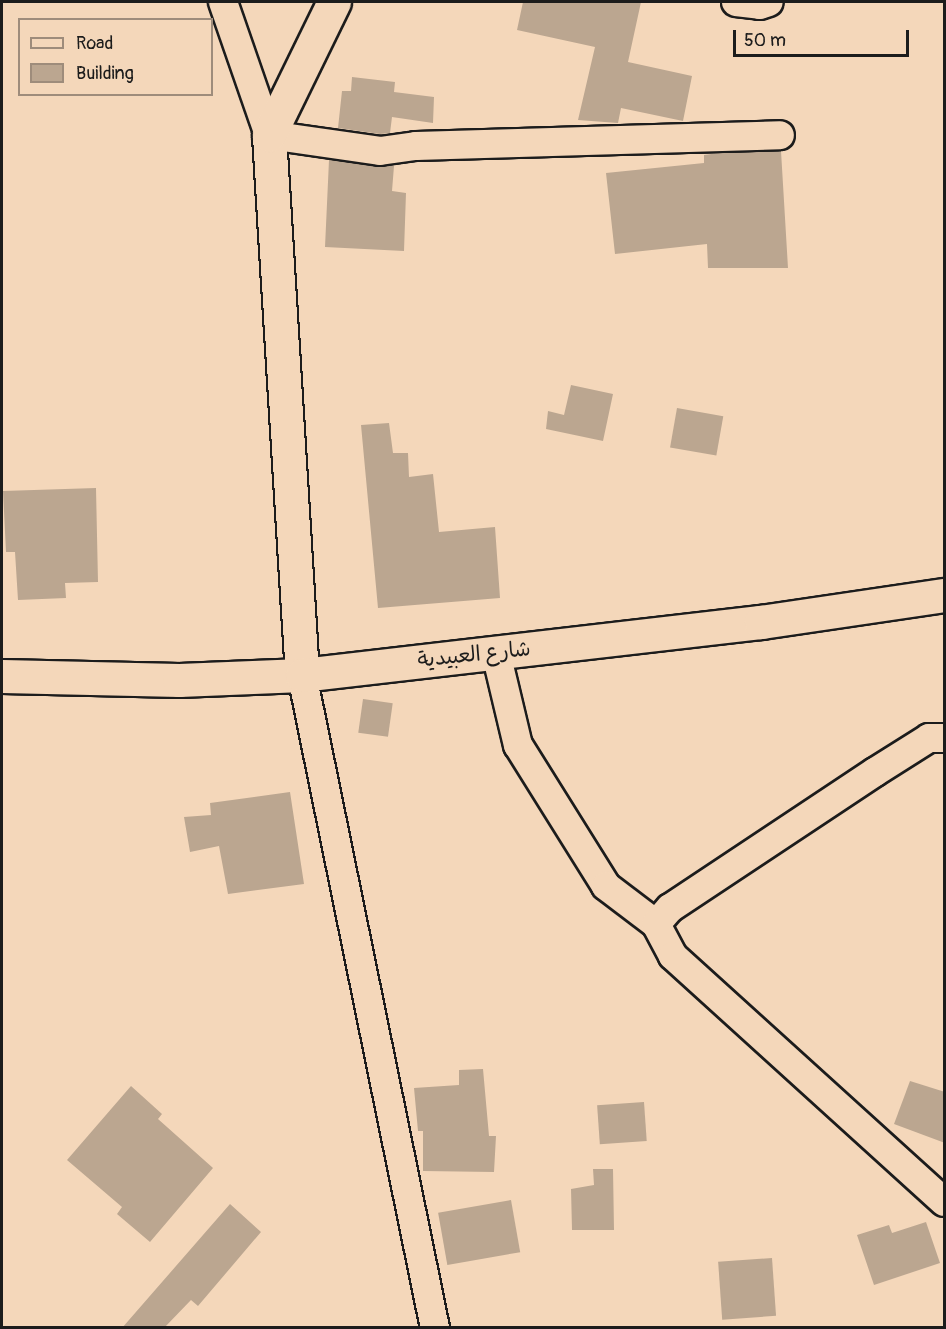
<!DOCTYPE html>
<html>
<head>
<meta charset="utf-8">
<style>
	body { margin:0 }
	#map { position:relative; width:946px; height:1329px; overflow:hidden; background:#f4d7ba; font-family:Pangolin,"Playpen Sans Arabic",sans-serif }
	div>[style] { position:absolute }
	.building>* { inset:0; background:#bba690; transform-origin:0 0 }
	.roads { filter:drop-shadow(2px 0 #1c1c1c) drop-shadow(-2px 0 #1c1c1c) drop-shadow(0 2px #1c1c1c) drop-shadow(0 -2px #1c1c1c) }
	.minor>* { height:28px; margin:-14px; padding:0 14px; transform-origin:14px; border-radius:14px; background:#f4d7ba }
	.tertiary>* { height:33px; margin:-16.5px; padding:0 16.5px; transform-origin:16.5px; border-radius:16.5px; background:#f4d7ba }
	.secondary>* { height:33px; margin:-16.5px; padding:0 16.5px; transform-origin:16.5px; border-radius:16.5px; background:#f4d7ba }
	span { translate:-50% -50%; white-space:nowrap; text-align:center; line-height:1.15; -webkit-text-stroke:4.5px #f4d7ba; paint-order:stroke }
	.street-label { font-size:21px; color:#1c1c1c }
	.frame { position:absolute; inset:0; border:3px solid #1c1c1c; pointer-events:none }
	.legend { position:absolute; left:18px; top:18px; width:195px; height:78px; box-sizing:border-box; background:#f4d7ba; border:2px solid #9e8c7b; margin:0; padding:8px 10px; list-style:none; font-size:18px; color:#1c1c1c }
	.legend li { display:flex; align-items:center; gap:12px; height:30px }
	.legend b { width:30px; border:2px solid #9e8c7b }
	.scale { position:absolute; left:733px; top:30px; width:176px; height:27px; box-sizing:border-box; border:3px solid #1c1c1c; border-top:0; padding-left:8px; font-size:18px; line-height:21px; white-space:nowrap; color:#1c1c1c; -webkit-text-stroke:4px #f4d7ba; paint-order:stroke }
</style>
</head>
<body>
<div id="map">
	<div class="building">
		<i style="clip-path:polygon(523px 2px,641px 2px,628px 62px,692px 76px,683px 121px,621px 108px,618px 123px,578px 120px,595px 47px,517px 30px)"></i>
		<i style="clip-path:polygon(352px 77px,395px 82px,394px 92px,434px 97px,433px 123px,392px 117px,390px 133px,380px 134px,338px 128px,342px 91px,351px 91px)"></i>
		<i style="clip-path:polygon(781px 151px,788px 268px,708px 268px,707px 244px,615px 254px,606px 173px,704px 163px,704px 155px,719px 153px)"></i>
		<i style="clip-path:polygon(329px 160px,394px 166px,392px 191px,406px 193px,404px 251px,325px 247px)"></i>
		<i style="clip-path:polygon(571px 385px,613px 394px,603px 441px,546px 429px,548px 411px,564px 415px)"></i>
		<i style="left:677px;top:408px;width:47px;height:40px;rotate:10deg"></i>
		<i style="clip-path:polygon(389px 423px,393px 453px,408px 453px,409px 477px,433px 474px,439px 532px,495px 527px,500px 598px,378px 608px,361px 425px)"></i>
		<i style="clip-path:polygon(96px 488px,98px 582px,65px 583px,66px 598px,18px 600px,15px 552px,6px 552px,3px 491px)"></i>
		<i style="left:363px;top:699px;width:30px;height:34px;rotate:8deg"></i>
		<i style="clip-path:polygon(290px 792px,304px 884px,228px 894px,219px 846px,190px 852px,184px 817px,211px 815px,210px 803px)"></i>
		<i style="clip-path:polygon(483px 1069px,489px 1136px,496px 1136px,494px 1172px,423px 1171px,423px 1131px,418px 1131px,414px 1088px,459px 1085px,459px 1070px)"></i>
		<i style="clip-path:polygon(910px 1081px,945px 1092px,945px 1143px,894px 1124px)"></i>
		<i style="clip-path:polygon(131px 1086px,162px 1114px,158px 1119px,213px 1168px,150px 1242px,117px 1214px,122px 1207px,67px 1160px)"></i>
		<i style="left:644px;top:1102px;width:39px;height:47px;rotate:86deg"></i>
		<i style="clip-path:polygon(593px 1169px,613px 1169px,614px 1230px,572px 1230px,571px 1189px,594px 1185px)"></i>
		<i style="left:511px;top:1200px;width:53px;height:74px;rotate:80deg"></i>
		<i style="clip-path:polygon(230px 1204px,261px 1232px,198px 1306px,191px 1300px,164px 1328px,122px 1328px)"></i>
		<i style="clip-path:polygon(926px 1222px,940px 1263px,874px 1285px,857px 1235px,889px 1225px,892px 1233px)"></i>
		<i style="left:772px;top:1258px;width:58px;height:54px;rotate:86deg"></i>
	</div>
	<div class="roads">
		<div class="minor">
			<i style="left:223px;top:2px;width:141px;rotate:70.9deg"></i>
			<i style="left:269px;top:135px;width:112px;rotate:8.2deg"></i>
			<i style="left:380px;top:151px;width:36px;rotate:-8deg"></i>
			<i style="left:416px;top:146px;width:364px;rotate:-1.7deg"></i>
			<i style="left:736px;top:2px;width:24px;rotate:7deg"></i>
			<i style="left:760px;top:5px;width:9px;rotate:-18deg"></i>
			<i style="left:496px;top:653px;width:95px;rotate:76.6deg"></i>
			<i style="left:518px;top:745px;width:166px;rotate:58deg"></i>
			<i style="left:606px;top:886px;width:63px;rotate:37.2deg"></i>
			<i style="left:302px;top:675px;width:666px;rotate:78.49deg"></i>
			<i style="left:944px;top:738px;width:15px;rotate:180deg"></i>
			<i style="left:929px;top:738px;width:64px;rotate:147.8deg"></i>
			<i style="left:875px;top:772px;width:246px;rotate:146.4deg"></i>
			<i style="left:670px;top:908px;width:21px;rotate:131deg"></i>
			<i style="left:656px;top:924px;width:36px;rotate:62deg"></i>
			<i style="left:673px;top:956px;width:366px;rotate:42.2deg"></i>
		</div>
		<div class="tertiary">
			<i style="left:302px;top:675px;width:541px;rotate:-93.5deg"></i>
			<i style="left:269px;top:135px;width:148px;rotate:-64deg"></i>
		</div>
		<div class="secondary">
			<i style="left:2px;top:676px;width:177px;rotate:1.3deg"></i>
			<i style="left:179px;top:680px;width:123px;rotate:-2.3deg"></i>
			<i style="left:302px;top:675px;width:462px;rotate:-6.6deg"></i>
			<i style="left:761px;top:622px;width:185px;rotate:-8.4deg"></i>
		</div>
	</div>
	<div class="street-label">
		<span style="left:474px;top:655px;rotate:-6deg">شارع العبيدية</span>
	</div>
	<div class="frame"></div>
	<ul class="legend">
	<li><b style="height:8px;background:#f4d7ba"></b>Road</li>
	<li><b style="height:16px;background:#bba690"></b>Building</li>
	</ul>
	<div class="scale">50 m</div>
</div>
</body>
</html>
